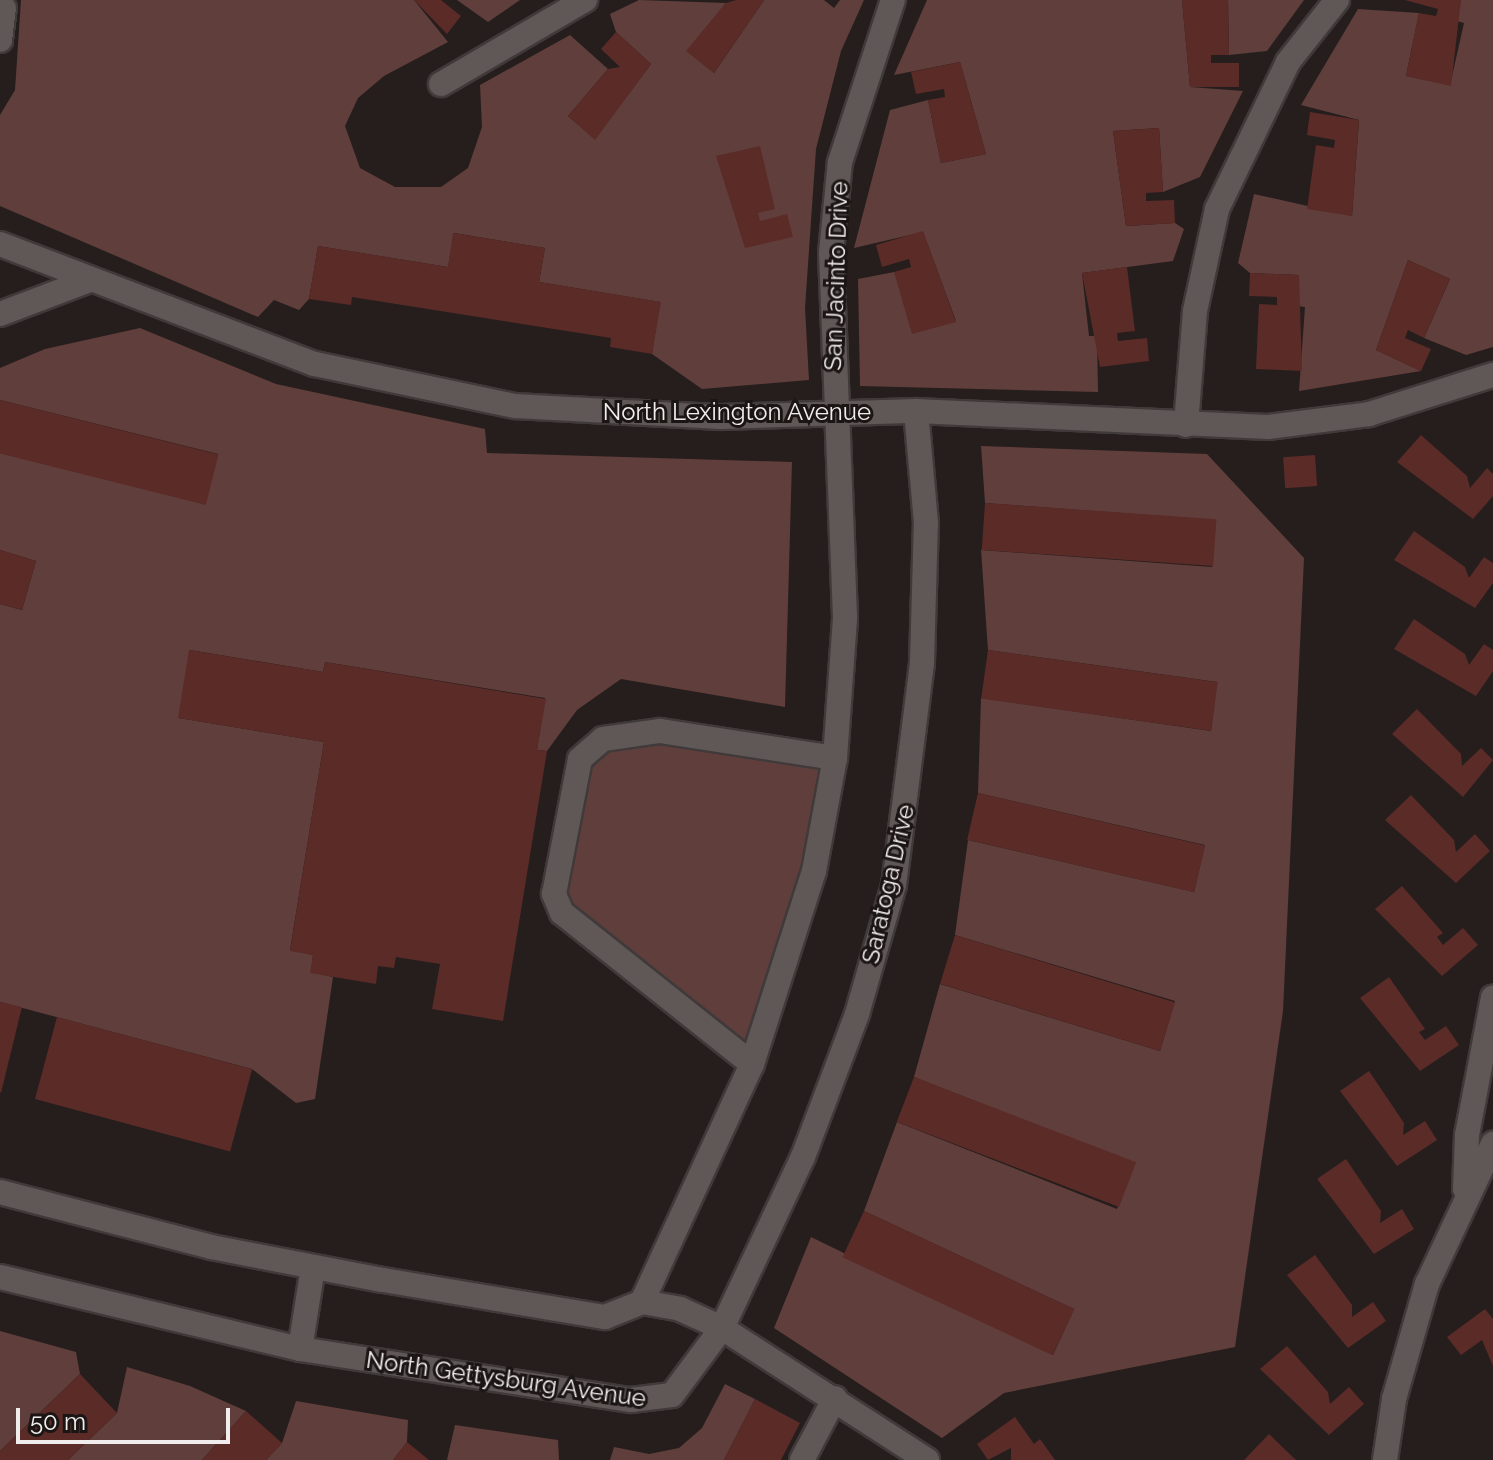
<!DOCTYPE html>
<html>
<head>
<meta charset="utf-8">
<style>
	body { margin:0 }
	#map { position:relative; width:1493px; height:1460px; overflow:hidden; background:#251e1d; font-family:Raleway,sans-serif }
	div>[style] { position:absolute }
	.green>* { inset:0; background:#603e3b }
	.building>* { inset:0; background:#5b2b28; transform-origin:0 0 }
	.roads { filter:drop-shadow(2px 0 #403a3a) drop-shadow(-2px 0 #403a3a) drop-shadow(0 2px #403a3a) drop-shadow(0 -2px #403a3a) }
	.minor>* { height:24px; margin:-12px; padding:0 12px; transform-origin:12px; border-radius:12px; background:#605857 }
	span { translate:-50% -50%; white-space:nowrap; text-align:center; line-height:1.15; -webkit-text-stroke:6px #1b1514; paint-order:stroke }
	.street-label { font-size:24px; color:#f2eded }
	.scale { position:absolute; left:16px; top:1408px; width:214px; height:36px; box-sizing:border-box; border:4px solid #f2eded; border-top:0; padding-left:10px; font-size:24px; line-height:28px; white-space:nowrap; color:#f2eded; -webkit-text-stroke:6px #1b1514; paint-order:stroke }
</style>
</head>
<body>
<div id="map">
	<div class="green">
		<i style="clip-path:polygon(21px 0,414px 0,448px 42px,384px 76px,358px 98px,345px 126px,360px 168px,395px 187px,441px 187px,468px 168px,482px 127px,480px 85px,570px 35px,608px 69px,568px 116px,595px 139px,651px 64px,616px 32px,610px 14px,639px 0,726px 3px,687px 51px,714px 73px,764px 0,824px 0,834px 8px,840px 0,864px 0,841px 51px,816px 149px,805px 308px,809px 380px,702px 389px,652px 354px,660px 302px,539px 282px,545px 248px,454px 233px,448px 267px,318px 246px,309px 299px,299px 310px,274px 300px,258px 317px,0 206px,0 115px,15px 90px)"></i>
		<i style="clip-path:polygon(457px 0,520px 0,488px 22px)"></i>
		<i style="clip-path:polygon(927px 0,1182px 0,1190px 87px,1243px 91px,1200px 177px,1163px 192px,1159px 128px,1113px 131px,1126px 226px,1175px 223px,1184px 229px,1173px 261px,1082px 273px,1089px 336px,1097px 336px,1098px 392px,860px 386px,858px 279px,894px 272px,956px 321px,923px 232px,854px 248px,890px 110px,928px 100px,941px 163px,986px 154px,960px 62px,894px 75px)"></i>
		<i style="clip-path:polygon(1228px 0,1304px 0,1267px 51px,1229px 55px)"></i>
		<i style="clip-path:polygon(1461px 0,1493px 0,1493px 347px,1466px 355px,1424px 338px,1450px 279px,1408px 260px,1376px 350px,1421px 371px,1299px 391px,1305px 307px,1297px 306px,1299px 275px,1250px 273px,1238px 263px,1254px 194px,1352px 216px,1359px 120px,1301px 105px,1358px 9px,1419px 13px,1406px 76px,1450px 85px,1464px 23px,1457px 21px)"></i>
		<i style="clip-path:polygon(140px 328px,276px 384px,485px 429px,487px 453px,792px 462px,785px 707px,621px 679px,577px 710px,547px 751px,537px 750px,545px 698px,325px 662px,323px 672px,190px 650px,179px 718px,324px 742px,290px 950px,313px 955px,311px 972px,333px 977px,315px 1099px,296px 1103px,252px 1069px,0 1002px,0 604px,22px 610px,36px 561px,0 550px,0 452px,206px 502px,218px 454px,0 400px,0 368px,45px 349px)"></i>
		<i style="clip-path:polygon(981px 446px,1207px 454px,1304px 558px,1283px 1011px,1235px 1347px,1004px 1393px,942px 1438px,774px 1328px,811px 1237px,1053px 1355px,1074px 1309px,864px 1211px,897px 1122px,1117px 1209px,1135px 1164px,914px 1077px,940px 984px,1160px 1051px,1175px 1001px,955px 935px,968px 840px,1194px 892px,1205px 845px,978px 793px,981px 698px,1211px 731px,1217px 682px,988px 650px,981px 550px,1212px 567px,1216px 520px,985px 503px)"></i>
		<i style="clip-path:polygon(625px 732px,835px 758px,752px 1064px,562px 913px,580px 759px)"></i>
		<i style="clip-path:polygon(0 1331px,76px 1352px,80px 1374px,0 1451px)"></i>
		<i style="clip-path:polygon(127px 1367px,190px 1386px,246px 1411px,202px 1460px,68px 1460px,117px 1413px)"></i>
		<i style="clip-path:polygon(725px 1384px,755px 1399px,724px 1460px,610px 1460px,614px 1447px,649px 1454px,679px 1448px,702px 1428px)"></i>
		<i style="clip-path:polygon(296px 1401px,408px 1420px,407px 1442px,393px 1460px,266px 1460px,282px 1443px)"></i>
		<i style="clip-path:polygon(455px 1425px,558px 1440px,559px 1460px,447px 1460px)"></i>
	</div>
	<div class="building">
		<i style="clip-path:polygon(414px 0,441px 0,461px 16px,447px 34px)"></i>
		<i style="clip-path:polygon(736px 0,764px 0,714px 73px,686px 51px,726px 3px)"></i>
		<i style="clip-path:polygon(1182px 0,1228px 0,1229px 55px,1211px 55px,1211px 63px,1239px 63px,1239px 87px,1190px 87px)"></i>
		<i style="clip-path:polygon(1405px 0,1461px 0,1451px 86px,1406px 76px,1419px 13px,1436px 16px,1438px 9px)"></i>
		<i style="clip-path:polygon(616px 32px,651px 64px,595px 140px,568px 116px,608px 69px,620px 67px,601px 49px)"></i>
		<i style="clip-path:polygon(960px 62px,986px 154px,941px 163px,928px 100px,945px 97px,944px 89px,916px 94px,911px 72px)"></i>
		<i style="clip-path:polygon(1310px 112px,1359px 120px,1352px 216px,1307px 209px,1316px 145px,1334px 148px,1335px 140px,1307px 135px)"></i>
		<i style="clip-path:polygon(1159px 128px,1163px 192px,1146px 193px,1146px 201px,1174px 200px,1175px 223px,1126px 226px,1113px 131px)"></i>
		<i style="clip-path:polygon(760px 146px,775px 209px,758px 213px,760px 221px,787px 214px,793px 237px,745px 248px,716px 156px)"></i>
		<i style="clip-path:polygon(923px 231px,956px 322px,912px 334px,894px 272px,911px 267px,909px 259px,882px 267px,876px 245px)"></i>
		<i style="clip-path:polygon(453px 233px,545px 248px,539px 282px,661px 302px,652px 354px,610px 347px,611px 338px,352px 297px,351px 305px,309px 299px,318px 246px,448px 267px)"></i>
		<i style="clip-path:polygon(1408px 260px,1450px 279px,1424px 338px,1408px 330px,1405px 338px,1431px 349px,1421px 371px,1376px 350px)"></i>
		<i style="clip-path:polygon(1127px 267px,1135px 331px,1117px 333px,1118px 341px,1147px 338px,1149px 361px,1100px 367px,1082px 273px)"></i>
		<i style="clip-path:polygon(1250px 273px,1299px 275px,1302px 371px,1256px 369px,1259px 304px,1277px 305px,1277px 297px,1249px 296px)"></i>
		<i style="left:0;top:400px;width:225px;height:52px;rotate:14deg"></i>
		<i style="clip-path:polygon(1421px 435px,1467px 476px,1470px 488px,1487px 468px,1493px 474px,1493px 496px,1473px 519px,1397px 462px)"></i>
		<i style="left:1315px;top:455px;width:31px;height:32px;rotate:86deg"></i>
		<i style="left:985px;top:503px;width:232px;height:47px;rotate:4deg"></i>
		<i style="clip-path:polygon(1414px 531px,1465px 567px,1469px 578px,1484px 557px,1493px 563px,1493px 583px,1475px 608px,1394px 560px)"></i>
		<i style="clip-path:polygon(0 550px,36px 561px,22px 610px,0 604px)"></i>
		<i style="clip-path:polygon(1414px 619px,1465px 654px,1469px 665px,1484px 644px,1493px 650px,1493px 671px,1476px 696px,1394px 649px)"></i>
		<i style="clip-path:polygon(189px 650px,323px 672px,325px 662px,546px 699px,537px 750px,547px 751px,503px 1021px,432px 1009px,440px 964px,396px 957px,394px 968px,378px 966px,376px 984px,310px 973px,313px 955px,290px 951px,324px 742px,178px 718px)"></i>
		<i style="left:988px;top:650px;width:232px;height:49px;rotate:8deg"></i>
		<i style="clip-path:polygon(1417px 709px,1461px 754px,1462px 766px,1481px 748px,1493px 760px,1463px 797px,1392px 734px)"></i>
		<i style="left:978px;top:793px;width:233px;height:48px;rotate:13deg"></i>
		<i style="clip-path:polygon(1411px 795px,1454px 840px,1456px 852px,1475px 834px,1490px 851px,1456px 883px,1385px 820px)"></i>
		<i style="clip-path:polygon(1402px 886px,1443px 933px,1437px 937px,1443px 945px,1463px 928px,1478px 945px,1442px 976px,1375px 909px)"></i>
		<i style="left:955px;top:935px;width:230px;height:51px;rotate:17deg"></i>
		<i style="clip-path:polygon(1389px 977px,1425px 1029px,1419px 1032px,1425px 1040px,1446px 1026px,1459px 1045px,1420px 1071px,1360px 998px)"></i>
		<i style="clip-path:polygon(0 1002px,22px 1007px,1px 1093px,0 1092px)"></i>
		<i style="left:57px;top:1017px;width:202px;height:85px;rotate:15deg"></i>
		<i style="clip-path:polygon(1369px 1071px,1404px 1123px,1403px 1135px,1425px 1121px,1437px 1140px,1397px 1166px,1340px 1091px)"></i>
		<i style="left:914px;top:1077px;width:238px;height:48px;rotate:21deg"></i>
		<i style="clip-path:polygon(1346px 1159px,1381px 1211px,1380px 1223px,1402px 1209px,1414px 1229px,1374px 1254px,1317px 1179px)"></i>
		<i style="left:864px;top:1211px;width:232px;height:51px;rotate:25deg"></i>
		<i style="clip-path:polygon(1315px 1255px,1352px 1305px,1352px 1317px,1373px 1302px,1386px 1321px,1348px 1348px,1287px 1275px)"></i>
		<i style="clip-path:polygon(1485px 1309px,1493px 1319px,1493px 1366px,1482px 1340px,1461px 1355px,1447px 1337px)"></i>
		<i style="clip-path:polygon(1287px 1346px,1328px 1392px,1330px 1404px,1349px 1387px,1364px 1404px,1329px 1435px,1260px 1369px)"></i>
		<i style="clip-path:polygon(80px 1374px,117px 1413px,68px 1460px,0 1460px,0 1451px)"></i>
		<i style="clip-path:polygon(755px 1399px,800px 1423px,781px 1460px,724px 1460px)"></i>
		<i style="clip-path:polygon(246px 1411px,282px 1443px,266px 1460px,202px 1460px)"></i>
		<i style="clip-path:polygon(1015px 1417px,1034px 1444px,1040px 1439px,1055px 1460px,1011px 1460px,1011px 1448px,988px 1460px,977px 1444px)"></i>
		<i style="clip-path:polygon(1269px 1434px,1296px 1460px,1244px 1460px)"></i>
		<i style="clip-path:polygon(407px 1442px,429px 1460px,393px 1460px)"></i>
	</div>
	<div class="roads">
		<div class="minor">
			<i style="left:0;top:40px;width:32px;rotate:-83deg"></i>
			<i style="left:441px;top:84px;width:167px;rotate:-30.3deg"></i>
			<i style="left:0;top:244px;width:337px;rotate:20.9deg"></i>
			<i style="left:315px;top:364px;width:204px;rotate:11.9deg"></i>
			<i style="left:515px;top:406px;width:206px;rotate:3.1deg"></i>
			<i style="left:721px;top:417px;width:195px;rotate:-1.8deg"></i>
			<i style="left:916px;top:411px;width:352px;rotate:2.6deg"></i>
			<i style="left:1268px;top:427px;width:102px;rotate:-7.3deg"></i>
			<i style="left:1369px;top:414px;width:130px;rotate:-17.5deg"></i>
			<i style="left:0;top:314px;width:93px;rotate:-20.8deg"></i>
			<i style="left:1186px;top:425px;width:114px;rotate:-85.5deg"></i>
			<i style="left:1195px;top:311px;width:104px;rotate:-77.8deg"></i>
			<i style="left:1217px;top:209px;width:163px;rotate:-64.2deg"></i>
			<i style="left:1288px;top:62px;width:79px;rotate:-51.7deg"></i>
			<i style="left:752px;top:1064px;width:243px;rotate:-141.5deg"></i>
			<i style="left:562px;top:913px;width:21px;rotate:-113deg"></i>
			<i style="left:554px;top:894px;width:137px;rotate:-79.1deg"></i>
			<i style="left:580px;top:759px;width:30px;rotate:-41deg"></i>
			<i style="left:603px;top:739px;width:58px;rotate:-8deg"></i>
			<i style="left:660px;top:731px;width:177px;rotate:8.8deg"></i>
			<i style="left:1465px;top:1189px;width:54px;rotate:-87.9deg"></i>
			<i style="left:1467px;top:1135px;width:140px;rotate:-79.3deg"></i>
			<i style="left:0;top:1192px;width:218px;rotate:14.6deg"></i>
			<i style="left:211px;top:1247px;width:175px;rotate:10.9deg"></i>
			<i style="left:383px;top:1280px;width:225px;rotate:9.5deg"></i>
			<i style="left:605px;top:1317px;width:40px;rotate:-22deg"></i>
			<i style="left:642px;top:1302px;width:39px;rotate:10deg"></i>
			<i style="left:680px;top:1309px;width:46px;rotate:24.3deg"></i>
			<i style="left:722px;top:1328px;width:244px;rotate:32.8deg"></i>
			<i style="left:0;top:1277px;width:309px;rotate:13.5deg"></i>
			<i style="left:300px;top:1349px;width:335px;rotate:8.8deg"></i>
			<i style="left:631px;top:1400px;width:41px;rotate:-7deg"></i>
			<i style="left:672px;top:1395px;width:84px;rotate:-53.3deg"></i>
			<i style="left:722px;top:1328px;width:189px;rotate:-64.7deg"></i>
			<i style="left:803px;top:1157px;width:153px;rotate:-69.3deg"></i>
			<i style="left:857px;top:1014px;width:134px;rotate:-74deg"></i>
			<i style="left:894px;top:885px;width:224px;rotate:-82.8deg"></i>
			<i style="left:922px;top:663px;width:140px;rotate:-88.4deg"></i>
			<i style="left:926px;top:523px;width:112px;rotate:-95.1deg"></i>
			<i style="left:642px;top:1302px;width:262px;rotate:-65.2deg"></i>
			<i style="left:752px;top:1064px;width:203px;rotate:-72.2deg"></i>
			<i style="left:814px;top:871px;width:115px;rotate:-79.5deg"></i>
			<i style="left:835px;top:758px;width:141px;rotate:-85.9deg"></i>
			<i style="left:845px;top:617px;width:364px;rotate:-92.2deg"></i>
			<i style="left:831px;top:253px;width:91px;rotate:-84.4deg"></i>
			<i style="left:840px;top:162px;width:170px;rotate:-71.9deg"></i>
			<i style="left:300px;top:1349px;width:83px;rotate:-81deg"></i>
			<i style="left:802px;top:1460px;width:70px;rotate:-62deg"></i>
			<i style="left:1385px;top:1460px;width:62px;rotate:-81.6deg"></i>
			<i style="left:1394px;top:1399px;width:120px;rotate:-74deg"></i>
			<i style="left:1427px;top:1284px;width:155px;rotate:-64.8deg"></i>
		</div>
	</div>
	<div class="street-label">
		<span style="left:836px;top:276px;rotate:-88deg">San Jacinto Drive</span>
		<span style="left:737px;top:412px">North Lexington Avenue</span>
		<span style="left:888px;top:884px;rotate:-77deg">Saratoga Drive</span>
		<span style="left:506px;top:1379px;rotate:8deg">North Gettysburg Avenue</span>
	</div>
	<div class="scale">50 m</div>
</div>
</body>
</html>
